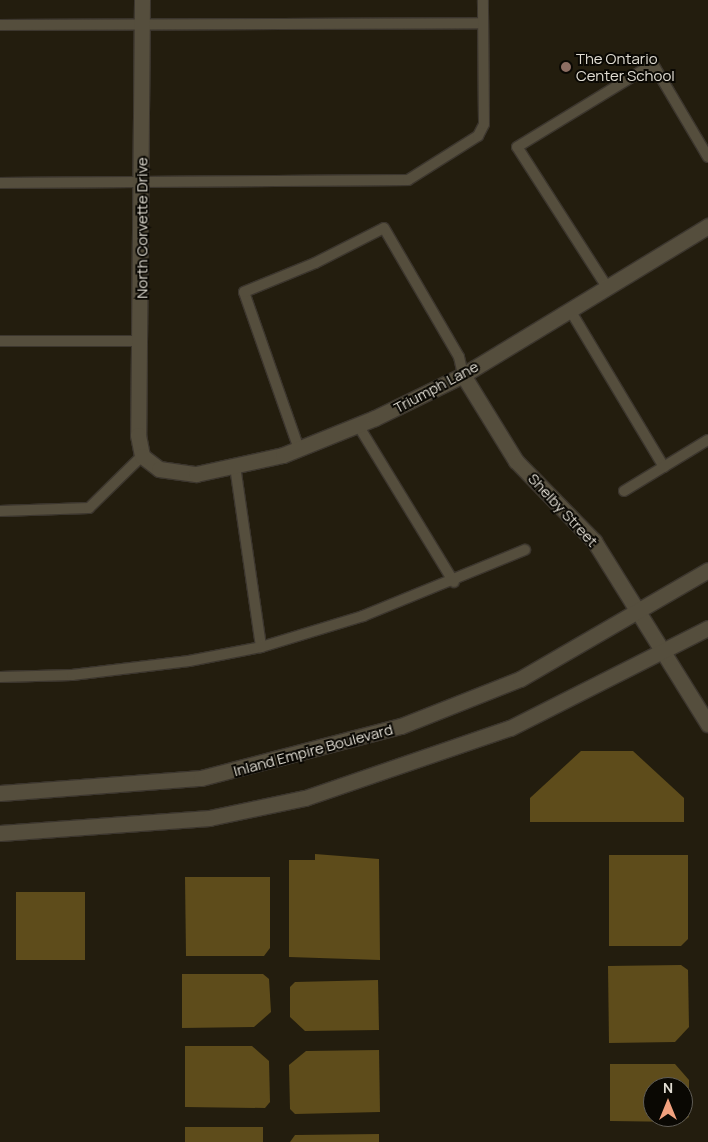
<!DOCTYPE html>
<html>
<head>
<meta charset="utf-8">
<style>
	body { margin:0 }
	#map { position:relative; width:708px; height:1142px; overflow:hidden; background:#231d0e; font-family:Manrope,sans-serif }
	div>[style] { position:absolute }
	.building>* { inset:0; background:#5e4c1b; transform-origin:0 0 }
	.roads { filter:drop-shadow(1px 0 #3c362e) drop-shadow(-1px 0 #3c362e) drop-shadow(0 1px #3c362e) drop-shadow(0 -1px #3c362e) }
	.lane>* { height:10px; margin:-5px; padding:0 5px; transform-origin:5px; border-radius:5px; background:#554e3d }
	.street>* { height:15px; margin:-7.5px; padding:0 7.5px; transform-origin:7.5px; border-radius:7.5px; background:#554e3d }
	.secondary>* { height:15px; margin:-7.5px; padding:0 7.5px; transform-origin:7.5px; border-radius:7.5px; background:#554e3d }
	.dots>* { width:14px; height:14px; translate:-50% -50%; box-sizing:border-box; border:2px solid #0a0803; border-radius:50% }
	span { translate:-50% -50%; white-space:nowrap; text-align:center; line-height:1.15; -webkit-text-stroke:4px #0a0803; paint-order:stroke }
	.poi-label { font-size:15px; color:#e1ddd3 }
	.left { translate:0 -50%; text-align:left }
	.street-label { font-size:15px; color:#e1ddd3 }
	.north { position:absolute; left:643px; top:1077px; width:50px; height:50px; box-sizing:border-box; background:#0a0803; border:1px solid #605d56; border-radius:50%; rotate:0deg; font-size:14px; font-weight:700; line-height:20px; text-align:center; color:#e1ddd3 }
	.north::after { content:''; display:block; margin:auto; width:18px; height:22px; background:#f2a17e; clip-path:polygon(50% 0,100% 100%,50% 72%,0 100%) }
</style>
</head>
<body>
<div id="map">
	<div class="building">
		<i style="clip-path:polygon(581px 751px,633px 751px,684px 798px,684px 822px,530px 822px,530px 798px)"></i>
		<i style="clip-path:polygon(315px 854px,379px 859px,380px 960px,289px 957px,289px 860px,315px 860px)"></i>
		<i style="clip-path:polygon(609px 855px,688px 855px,688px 939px,681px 946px,609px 946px)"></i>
		<i style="clip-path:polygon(185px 877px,270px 877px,270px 948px,264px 956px,186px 956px)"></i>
		<i style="left:16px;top:892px;width:69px;height:68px"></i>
		<i style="clip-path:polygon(681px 965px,688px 970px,689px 1027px,675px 1042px,609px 1043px,608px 966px)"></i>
		<i style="clip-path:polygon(182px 974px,263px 974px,269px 979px,271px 1012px,254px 1027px,182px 1028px)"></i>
		<i style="clip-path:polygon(378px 980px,379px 1030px,305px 1031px,290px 1017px,290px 987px,295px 982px)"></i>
		<i style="clip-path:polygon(185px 1046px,252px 1046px,269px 1061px,270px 1102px,265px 1108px,185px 1107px)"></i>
		<i style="clip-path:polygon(379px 1050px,380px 1112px,295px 1114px,290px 1109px,289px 1065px,306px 1051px)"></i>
		<i style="clip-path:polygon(evenodd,610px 1064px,675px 1064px,689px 1080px,689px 1117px,682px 1122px,610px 1121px,610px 1064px,653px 1087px,683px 1087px,683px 1117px,653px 1117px,653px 1087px)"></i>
		<i style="left:185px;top:1127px;width:78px;height:15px"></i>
		<i style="clip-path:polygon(379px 1134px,379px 1142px,290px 1142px,295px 1135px)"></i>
	</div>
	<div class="roads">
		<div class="lane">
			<i style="left:0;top:25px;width:483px;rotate:-0.2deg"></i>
			<i style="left:0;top:183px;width:408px;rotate:-0.4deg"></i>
			<i style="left:408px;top:180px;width:83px;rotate:-32.2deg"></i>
			<i style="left:478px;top:136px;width:13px;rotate:-63deg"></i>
			<i style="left:484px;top:124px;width:124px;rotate:-90.5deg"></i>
			<i style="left:607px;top:287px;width:166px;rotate:-122.7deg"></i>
			<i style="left:517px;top:147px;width:159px;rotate:-31.4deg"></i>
			<i style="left:653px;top:64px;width:108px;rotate:59.4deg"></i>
			<i style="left:570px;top:310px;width:183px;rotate:59.1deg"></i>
			<i style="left:0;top:341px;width:141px"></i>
			<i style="left:358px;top:425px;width:184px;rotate:58.6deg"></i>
			<i style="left:299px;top:449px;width:166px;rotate:-109.3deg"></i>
			<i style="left:244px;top:292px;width:77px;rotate:-22.2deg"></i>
			<i style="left:315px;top:263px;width:77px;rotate:-26.9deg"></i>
			<i style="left:384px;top:228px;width:149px;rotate:59.8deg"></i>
			<i style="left:459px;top:357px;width:18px;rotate:77deg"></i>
			<i style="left:235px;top:466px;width:183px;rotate:81.8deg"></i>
			<i style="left:624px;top:491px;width:98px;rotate:-31.3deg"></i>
			<i style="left:0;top:511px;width:89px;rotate:-1.9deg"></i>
			<i style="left:89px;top:508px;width:74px;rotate:-44.5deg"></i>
			<i style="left:0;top:677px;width:72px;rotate:-1.6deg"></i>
			<i style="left:72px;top:675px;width:118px;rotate:-6.8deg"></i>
			<i style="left:189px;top:661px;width:73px;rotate:-11deg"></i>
			<i style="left:261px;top:647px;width:107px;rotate:-16.9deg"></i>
			<i style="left:363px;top:616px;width:175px;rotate:-22.2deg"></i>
		</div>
		<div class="street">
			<i style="left:142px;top:0;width:435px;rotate:90.5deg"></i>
			<i style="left:138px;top:435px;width:21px;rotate:79deg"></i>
			<i style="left:142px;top:456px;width:21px;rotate:37deg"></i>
			<i style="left:159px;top:469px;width:37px;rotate:8deg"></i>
			<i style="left:196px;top:474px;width:89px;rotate:-12.3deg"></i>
			<i style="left:283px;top:455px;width:99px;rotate:-21.9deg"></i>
			<i style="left:375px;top:418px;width:98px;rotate:-26deg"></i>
			<i style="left:463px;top:375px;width:287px;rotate:-31.3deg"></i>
		</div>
		<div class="secondary">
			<i style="left:463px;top:375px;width:101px;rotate:58.4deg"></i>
			<i style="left:516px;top:461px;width:112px;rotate:45.7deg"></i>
			<i style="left:594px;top:541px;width:216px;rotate:58.1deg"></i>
			<i style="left:0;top:793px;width:202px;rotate:-4.3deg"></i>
			<i style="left:201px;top:778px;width:207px;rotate:-14.6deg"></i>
			<i style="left:401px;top:726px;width:128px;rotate:-21.6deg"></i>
			<i style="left:520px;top:679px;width:217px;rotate:-30.1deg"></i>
			<i style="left:0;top:833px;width:210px;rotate:-4.1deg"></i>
			<i style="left:209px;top:818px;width:98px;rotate:-11.8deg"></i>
			<i style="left:305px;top:798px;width:217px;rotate:-18.9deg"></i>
			<i style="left:510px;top:728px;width:222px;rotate:-26.8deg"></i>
		</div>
	</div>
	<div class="dots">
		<i style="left:566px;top:67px;background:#8d6e63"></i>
	</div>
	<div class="poi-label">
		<span class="left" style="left:576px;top:67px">The Ontario<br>Center School</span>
	</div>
	<div class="street-label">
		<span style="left:142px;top:228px;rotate:-90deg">North Corvette Drive</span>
		<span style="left:436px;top:387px;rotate:-28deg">Triumph Lane</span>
		<span style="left:563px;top:510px;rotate:47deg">Shelby Street</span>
		<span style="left:313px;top:750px;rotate:-15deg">Inland Empire Boulevard</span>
	</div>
	<div class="north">N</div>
</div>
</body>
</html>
